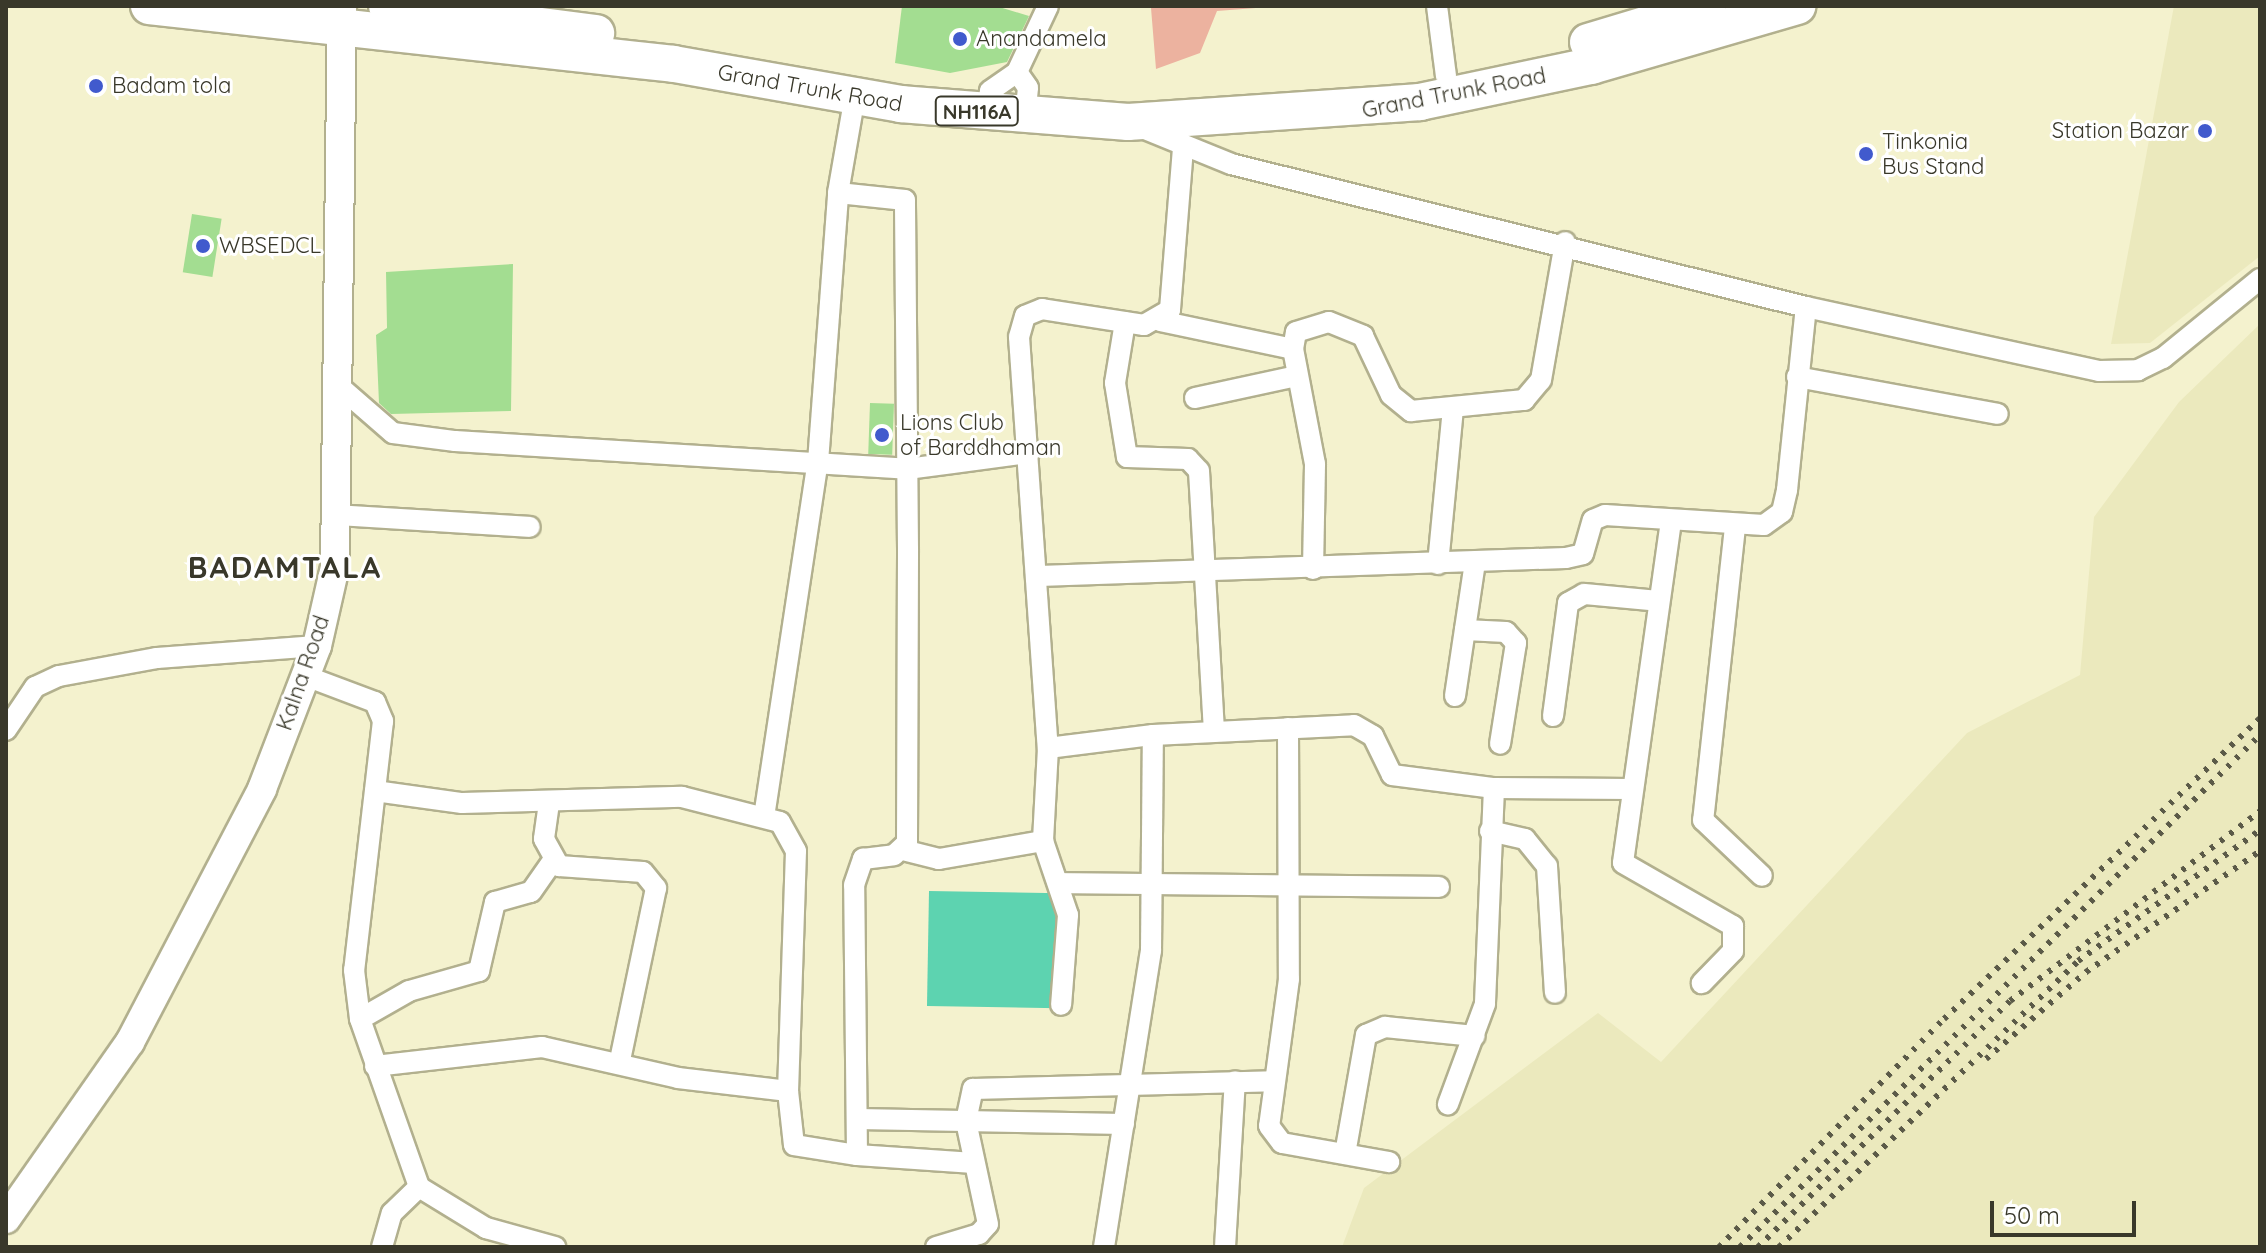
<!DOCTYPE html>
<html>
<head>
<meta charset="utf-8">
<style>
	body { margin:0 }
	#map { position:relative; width:2266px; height:1253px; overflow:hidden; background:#f4f2ce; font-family:Quicksand,sans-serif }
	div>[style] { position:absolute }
	.built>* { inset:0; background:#ebe9bd }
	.green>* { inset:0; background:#ecb29f }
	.water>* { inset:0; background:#5dd3b0; transform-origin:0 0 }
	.building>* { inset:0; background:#a3dd91; transform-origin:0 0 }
	.roads { filter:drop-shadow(2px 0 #b2b08e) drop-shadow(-2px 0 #b2b08e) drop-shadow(0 2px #b2b08e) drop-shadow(0 -2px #b2b08e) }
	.street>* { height:20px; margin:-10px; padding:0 10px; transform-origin:10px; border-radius:10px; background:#fff }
	.secondary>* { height:28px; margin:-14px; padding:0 14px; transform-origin:14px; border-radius:14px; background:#fff }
	.highway>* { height:36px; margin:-18px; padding:0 18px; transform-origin:18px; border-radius:18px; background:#fff }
	.rail>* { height:6px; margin-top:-3px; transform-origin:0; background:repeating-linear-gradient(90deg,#5b5a48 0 4px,transparent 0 12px) }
	.dots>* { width:22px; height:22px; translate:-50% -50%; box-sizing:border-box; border:4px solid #fff; border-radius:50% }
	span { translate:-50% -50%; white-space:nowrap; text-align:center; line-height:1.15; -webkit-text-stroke:6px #fff; paint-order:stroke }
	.shield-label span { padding:2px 6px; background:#fff; border:2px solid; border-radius:6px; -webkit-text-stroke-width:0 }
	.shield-label { font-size:20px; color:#39382a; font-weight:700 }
	.poi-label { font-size:22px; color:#39382a }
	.left { translate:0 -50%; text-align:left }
	.right { translate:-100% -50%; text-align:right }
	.street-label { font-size:22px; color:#39382a }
	.district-label { font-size:30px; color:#39382a; font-weight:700; letter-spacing:2px }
	.frame { position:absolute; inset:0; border:8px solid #39382a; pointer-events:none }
	.scale { position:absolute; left:1990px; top:1201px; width:146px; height:36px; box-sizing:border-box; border:4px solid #39382a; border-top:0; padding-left:10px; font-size:24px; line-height:28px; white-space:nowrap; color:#39382a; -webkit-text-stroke:6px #fff; paint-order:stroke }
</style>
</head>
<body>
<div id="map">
	<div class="built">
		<i style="clip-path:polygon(2174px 6px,2260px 6px,2260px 256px,2150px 343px,2111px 344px)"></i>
		<i style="clip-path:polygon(2260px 324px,2260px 1247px,1342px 1247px,1364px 1188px,1598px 1013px,1661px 1062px,1967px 733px,2080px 675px,2094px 517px,2179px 402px)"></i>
	</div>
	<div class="green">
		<i style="clip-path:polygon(1123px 6px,1282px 6px,1217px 11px,1200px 53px,1156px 69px,1151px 8px)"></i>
	</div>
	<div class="water">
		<i style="left:929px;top:891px;width:132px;height:115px;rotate:1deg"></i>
	</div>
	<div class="building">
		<i style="clip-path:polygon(902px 6px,996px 6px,1029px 16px,1007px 62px,950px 73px,895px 63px)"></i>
		<i style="left:192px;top:214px;width:30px;height:59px;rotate:9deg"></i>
		<i style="clip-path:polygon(513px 264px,511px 411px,391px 414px,379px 403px,376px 335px,387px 328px,386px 272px)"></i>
		<i style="left:870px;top:403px;width:24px;height:51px;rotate:2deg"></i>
	</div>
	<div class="roads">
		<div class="street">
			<i style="left:1437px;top:6px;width:71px;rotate:82.7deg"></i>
			<i style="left:1017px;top:72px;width:19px;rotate:55deg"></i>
			<i style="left:1028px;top:88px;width:29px;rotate:96deg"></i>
			<i style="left:986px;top:112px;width:21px;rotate:-79deg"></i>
			<i style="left:990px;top:91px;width:33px;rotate:-35deg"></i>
			<i style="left:1017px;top:72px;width:73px;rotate:-64.8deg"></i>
			<i style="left:1140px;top:127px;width:98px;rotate:22.1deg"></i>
			<i style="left:1231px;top:164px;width:593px;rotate:13.97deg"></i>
			<i style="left:1806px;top:307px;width:300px;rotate:12.3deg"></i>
			<i style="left:2099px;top:371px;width:39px;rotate:-1deg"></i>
			<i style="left:2138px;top:370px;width:28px;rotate:-26deg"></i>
			<i style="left:2163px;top:358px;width:125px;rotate:-39.2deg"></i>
			<i style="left:1183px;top:148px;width:163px;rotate:94.6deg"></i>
			<i style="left:1170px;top:310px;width:30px;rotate:150deg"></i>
			<i style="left:1144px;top:325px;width:103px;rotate:-171.1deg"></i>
			<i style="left:1042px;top:309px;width:18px;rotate:158deg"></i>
			<i style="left:1025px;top:316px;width:22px;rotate:106deg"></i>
			<i style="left:1019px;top:337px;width:412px;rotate:86deg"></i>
			<i style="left:1048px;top:748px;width:106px;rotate:-7.1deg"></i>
			<i style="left:1153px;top:735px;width:201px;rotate:-2.8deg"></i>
			<i style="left:1354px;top:725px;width:22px;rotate:30deg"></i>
			<i style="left:1373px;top:736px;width:43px;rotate:64deg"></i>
			<i style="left:1392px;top:775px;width:103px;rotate:7.3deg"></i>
			<i style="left:1494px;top:788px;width:216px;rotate:92.4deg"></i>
			<i style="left:1485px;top:1004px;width:107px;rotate:110.3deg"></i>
			<i style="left:1160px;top:321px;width:136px;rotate:11.9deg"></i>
			<i style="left:1125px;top:322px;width:62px;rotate:99.3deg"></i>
			<i style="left:1115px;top:383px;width:75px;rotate:80.8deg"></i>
			<i style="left:1127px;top:457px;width:61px;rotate:1.9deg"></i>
			<i style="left:1188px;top:459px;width:16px;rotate:47deg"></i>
			<i style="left:1199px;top:471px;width:260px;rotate:86.7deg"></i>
			<i style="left:1797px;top:377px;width:204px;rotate:10.4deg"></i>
			<i style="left:340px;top:387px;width:70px;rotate:41deg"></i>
			<i style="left:393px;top:433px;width:63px;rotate:7.4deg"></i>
			<i style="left:455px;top:441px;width:453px;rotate:3.5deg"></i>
			<i style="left:907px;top:469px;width:123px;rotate:-7.5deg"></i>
			<i style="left:1195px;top:398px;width:104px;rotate:-12.2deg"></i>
			<i style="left:336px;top:515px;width:194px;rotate:3.5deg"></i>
			<i style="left:1671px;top:521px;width:345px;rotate:98deg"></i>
			<i style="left:1623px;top:863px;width:127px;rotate:29.8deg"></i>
			<i style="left:1733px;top:926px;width:25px;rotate:90deg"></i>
			<i style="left:1733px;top:951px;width:45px;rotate:134.1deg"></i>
			<i style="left:1735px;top:527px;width:295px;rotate:96.2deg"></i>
			<i style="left:1703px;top:820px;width:81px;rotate:43.5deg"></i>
			<i style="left:1438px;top:564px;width:157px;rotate:-84.5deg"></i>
			<i style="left:1313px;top:569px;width:105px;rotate:-88.9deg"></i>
			<i style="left:1315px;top:464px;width:117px;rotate:-100.8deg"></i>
			<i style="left:1293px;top:349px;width:17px;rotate:-80deg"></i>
			<i style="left:1296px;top:332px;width:34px;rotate:-17deg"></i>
			<i style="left:1329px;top:322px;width:37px;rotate:22deg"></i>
			<i style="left:1363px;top:336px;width:65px;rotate:64.6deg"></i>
			<i style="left:1391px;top:395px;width:26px;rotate:39deg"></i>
			<i style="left:1411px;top:411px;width:114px;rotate:-5.6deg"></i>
			<i style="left:1524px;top:400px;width:26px;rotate:-50deg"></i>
			<i style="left:1541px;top:380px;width:140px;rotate:-80.1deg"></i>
			<i style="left:1039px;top:576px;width:527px;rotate:-1.96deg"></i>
			<i style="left:1566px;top:558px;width:17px;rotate:-13deg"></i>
			<i style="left:1583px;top:554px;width:35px;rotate:-74deg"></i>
			<i style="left:1593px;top:520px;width:13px;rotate:-23deg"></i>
			<i style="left:1605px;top:515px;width:159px;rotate:3.6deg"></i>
			<i style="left:1764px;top:525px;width:22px;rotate:-36deg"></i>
			<i style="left:1782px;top:512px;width:23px;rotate:-77deg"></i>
			<i style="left:1787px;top:490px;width:184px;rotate:-84.1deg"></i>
			<i style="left:1465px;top:630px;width:41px;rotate:2.8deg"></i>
			<i style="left:1506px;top:632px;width:15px;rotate:48deg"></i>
			<i style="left:1516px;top:643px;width:102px;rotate:99deg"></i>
			<i style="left:303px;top:675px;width:77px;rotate:20.6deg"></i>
			<i style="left:375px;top:702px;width:21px;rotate:67deg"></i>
			<i style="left:383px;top:721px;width:251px;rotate:96.6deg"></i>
			<i style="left:354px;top:970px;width:49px;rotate:83deg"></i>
			<i style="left:360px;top:1019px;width:178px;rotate:70.6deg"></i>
			<i style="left:419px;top:1187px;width:79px;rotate:31.5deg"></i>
			<i style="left:486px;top:1228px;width:72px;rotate:15.4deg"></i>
			<i style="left:1455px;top:696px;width:135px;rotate:-81.5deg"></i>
			<i style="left:1553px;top:716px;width:114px;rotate:-82.4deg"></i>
			<i style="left:1568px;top:603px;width:18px;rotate:-29deg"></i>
			<i style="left:1584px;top:594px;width:75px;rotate:5.3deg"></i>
			<i style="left:1288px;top:728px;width:251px;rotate:89.8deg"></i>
			<i style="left:1289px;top:979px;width:148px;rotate:97.7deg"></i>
			<i style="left:1269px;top:1126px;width:21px;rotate:53deg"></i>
			<i style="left:1282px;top:1143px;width:109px;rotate:10.1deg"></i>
			<i style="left:6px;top:730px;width:52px;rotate:-56deg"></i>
			<i style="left:35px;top:687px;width:26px;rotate:-25deg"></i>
			<i style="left:59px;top:676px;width:100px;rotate:-10.4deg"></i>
			<i style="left:157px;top:658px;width:160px;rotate:-4.3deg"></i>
			<i style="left:1048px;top:748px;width:93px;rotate:93.1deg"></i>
			<i style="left:1043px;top:841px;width:78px;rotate:71.3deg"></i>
			<i style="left:1068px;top:915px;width:90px;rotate:94.4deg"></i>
			<i style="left:1494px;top:788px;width:137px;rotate:0.4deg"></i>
			<i style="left:375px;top:791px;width:88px;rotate:7.9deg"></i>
			<i style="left:462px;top:803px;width:220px;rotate:-1.6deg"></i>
			<i style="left:682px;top:797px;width:101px;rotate:14.3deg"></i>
			<i style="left:780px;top:822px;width:33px;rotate:61deg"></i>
			<i style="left:796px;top:851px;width:240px;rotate:91.9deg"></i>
			<i style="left:549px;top:803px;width:36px;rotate:98deg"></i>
			<i style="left:544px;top:839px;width:31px;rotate:61deg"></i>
			<i style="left:559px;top:866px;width:84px;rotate:4.1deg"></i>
			<i style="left:643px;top:872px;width:21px;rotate:51deg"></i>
			<i style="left:656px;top:888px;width:176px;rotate:101.8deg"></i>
			<i style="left:764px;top:817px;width:359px;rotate:-81.4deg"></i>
			<i style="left:818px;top:462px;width:270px;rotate:-85.7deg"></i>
			<i style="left:1490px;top:831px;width:36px;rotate:13deg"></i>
			<i style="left:1525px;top:839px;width:35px;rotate:51deg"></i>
			<i style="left:1547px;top:866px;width:127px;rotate:86.4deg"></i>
			<i style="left:903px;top:850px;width:37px;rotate:14deg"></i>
			<i style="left:939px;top:859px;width:106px;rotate:-9.8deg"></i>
			<i style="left:1059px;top:883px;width:380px;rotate:0.6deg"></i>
			<i style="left:360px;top:1019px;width:56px;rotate:-29.7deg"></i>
			<i style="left:409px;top:991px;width:73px;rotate:-15.9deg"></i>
			<i style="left:479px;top:971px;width:71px;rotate:-76.9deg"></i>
			<i style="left:495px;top:902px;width:37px;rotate:-16deg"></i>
			<i style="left:531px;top:892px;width:39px;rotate:-55deg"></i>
			<i style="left:375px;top:1066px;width:168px;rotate:-6.5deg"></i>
			<i style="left:542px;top:1047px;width:139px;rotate:12.8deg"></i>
			<i style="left:678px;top:1078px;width:111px;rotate:6.7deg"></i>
			<i style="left:788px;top:1091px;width:54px;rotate:83.7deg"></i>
			<i style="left:794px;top:1145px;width:64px;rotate:9deg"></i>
			<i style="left:857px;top:1155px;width:270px;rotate:-90.6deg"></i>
			<i style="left:854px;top:885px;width:28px;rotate:-71deg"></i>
			<i style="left:863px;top:859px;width:31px;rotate:-7deg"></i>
			<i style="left:894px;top:855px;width:18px;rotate:-43deg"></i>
			<i style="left:907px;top:843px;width:294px;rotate:-89.8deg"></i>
			<i style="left:908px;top:549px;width:349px;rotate:-90.5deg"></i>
			<i style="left:905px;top:200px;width:67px;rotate:-174deg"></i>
			<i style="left:838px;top:193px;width:98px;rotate:-80.1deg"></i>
			<i style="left:858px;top:1119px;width:266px;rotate:1.1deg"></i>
			<i style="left:1345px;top:1154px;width:121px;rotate:-80deg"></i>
			<i style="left:1366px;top:1035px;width:21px;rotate:-23deg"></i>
			<i style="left:1385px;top:1027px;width:90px;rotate:5.7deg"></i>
			<i style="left:857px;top:1155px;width:117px;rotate:3.9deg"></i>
			<i style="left:382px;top:1247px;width:35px;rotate:-74deg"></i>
			<i style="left:392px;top:1213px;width:37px;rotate:-44deg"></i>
			<i style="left:936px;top:1247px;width:45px;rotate:-16.8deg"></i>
			<i style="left:979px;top:1234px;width:13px;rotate:-48deg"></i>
			<i style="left:988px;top:1224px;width:105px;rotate:-102.1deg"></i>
			<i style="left:966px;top:1121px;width:33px;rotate:-78deg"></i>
			<i style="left:973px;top:1089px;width:300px;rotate:-1.5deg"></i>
			<i style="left:1104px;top:1247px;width:300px;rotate:-81deg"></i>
			<i style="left:1151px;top:951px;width:216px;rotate:-89.5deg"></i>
			<i style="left:1225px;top:1247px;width:166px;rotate:-86.6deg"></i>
		</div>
		<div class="secondary">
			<i style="left:6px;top:1219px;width:216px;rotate:-55deg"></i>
			<i style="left:130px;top:1042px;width:285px;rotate:-62.4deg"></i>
			<i style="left:262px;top:789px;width:153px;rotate:-69deg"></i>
			<i style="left:317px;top:646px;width:81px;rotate:-77.2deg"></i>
			<i style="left:335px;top:567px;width:561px;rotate:-89.29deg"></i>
		</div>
		<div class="highway">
			<i style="left:149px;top:6px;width:528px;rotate:6.3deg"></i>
			<i style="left:674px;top:64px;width:230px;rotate:10deg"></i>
			<i style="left:900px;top:104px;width:229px;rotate:4.5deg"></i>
			<i style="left:1128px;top:122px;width:293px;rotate:-3.9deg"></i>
			<i style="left:1420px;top:102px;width:175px;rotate:-11.9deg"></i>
			<i style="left:1591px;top:66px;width:215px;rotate:-16.2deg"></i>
			<i style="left:387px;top:6px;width:211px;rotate:7.4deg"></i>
			<i style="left:1588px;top:42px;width:125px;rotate:-16.7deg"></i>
		</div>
	</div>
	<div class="rail">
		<i style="left:1986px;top:1059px;width:133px;rotate:-41deg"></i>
		<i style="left:2086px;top:972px;width:212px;rotate:-34.8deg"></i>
		<i style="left:1719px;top:1247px;width:320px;rotate:-45.4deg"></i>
		<i style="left:1944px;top:1019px;width:436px;rotate:-43.6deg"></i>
		<i style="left:1740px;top:1247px;width:730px;rotate:-44.56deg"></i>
		<i style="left:1758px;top:1247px;width:352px;rotate:-44.3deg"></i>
		<i style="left:2010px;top:1001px;width:314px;rotate:-37.2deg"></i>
		<i style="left:1779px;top:1247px;width:414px;rotate:-43.7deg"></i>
		<i style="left:2078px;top:961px;width:224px;rotate:-35.7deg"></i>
	</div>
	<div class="dots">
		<i style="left:960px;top:39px;background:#415acd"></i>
		<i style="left:96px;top:86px;background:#415acd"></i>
		<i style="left:2205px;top:131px;background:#415acd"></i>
		<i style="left:1866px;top:154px;background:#415acd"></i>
		<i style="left:203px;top:246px;background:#415acd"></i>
		<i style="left:882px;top:435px;background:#415acd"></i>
	</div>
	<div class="shield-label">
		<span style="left:977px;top:111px">NH116A</span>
	</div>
	<div class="poi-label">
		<span class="left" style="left:976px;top:39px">Anandamela</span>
		<span class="left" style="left:112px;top:86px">Badam tola</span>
		<span class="right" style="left:2189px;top:131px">Station Bazar</span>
		<span class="left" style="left:1882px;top:154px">Tinkonia<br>Bus Stand</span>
		<span class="left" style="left:219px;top:246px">WBSEDCL</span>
		<span class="left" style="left:900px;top:435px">Lions Club<br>of Barddhaman</span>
	</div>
	<div class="street-label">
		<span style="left:810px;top:88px;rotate:10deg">Grand Trunk Road</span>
		<span style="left:1454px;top:93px;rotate:-11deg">Grand Trunk Road</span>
		<span style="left:303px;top:673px;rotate:-71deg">Kalna Road</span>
	</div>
	<div class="district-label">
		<span style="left:285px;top:567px">BADAMTALA</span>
	</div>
	<div class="frame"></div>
	<div class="scale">50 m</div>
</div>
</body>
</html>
